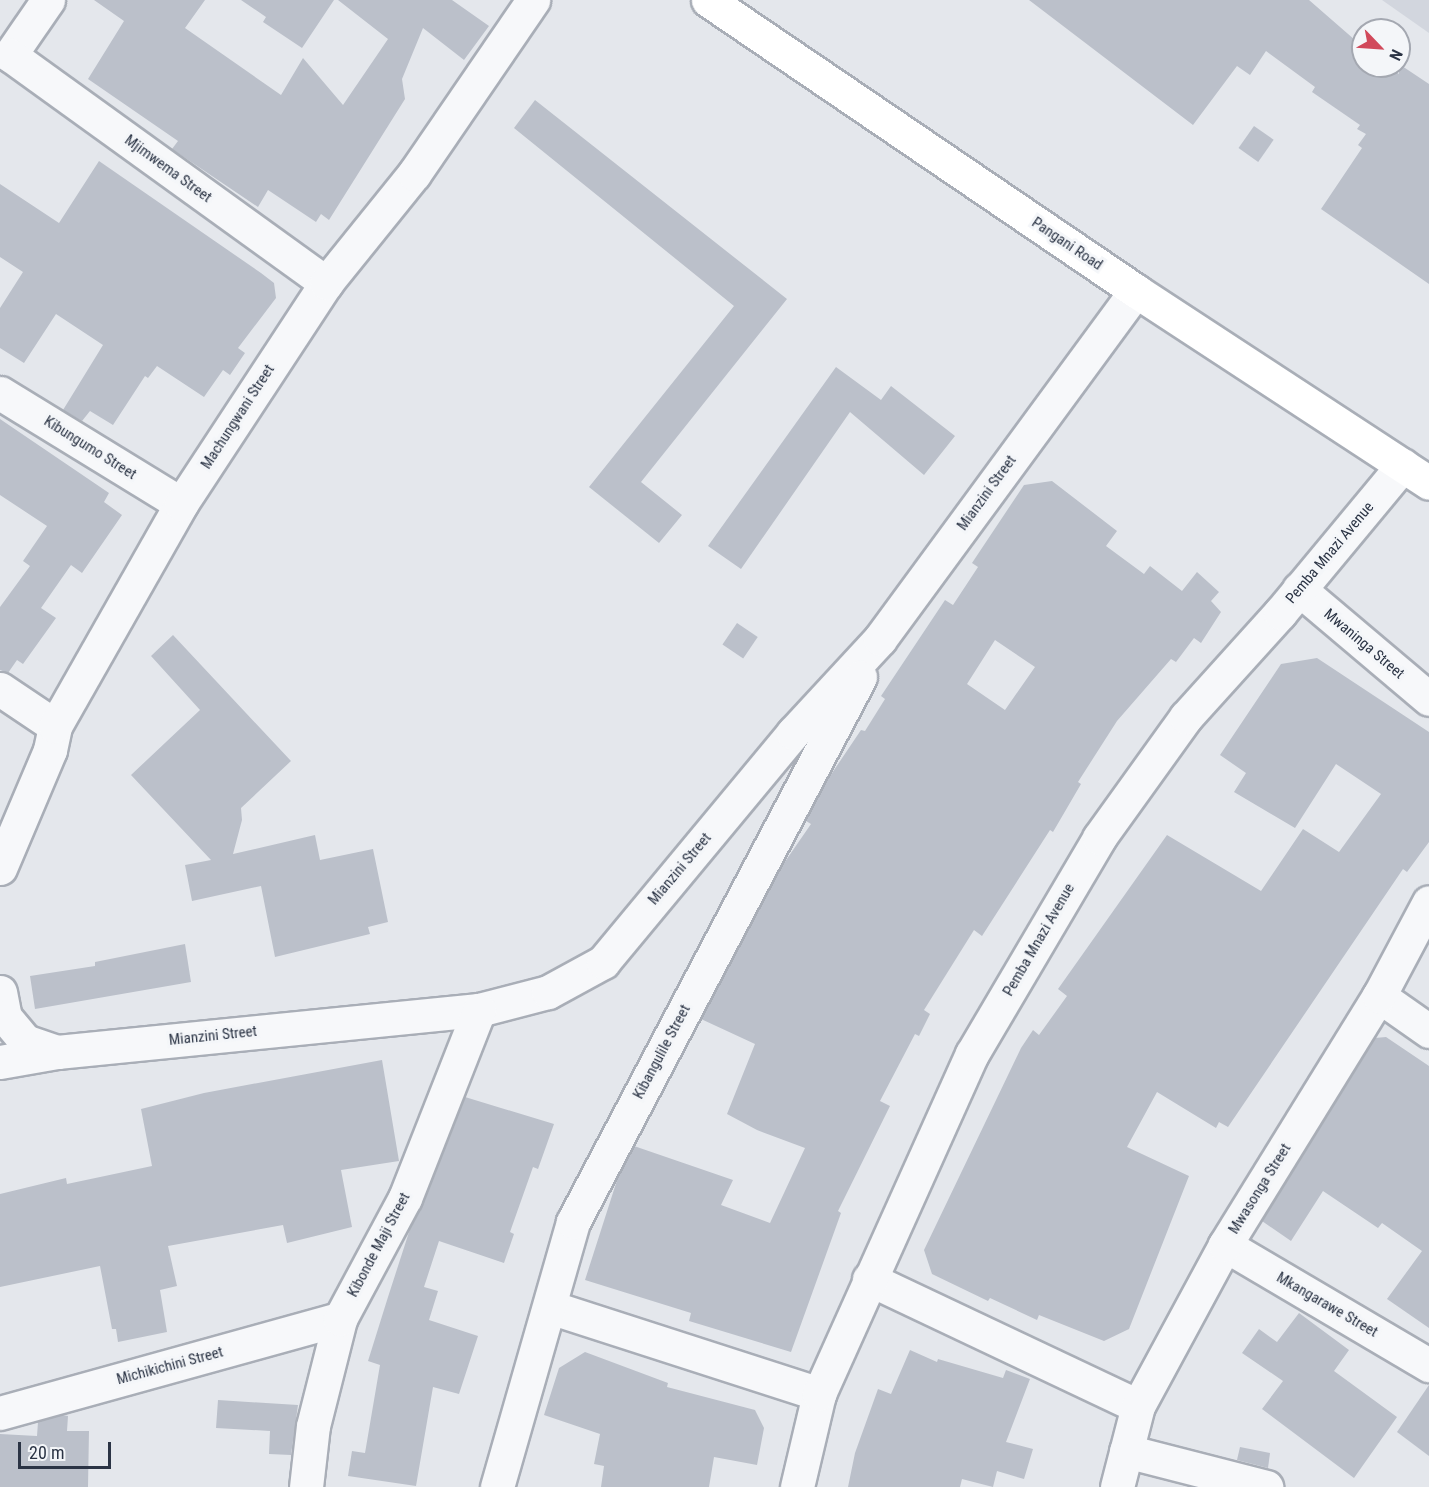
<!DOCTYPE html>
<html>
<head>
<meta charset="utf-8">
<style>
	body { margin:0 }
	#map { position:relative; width:1429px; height:1487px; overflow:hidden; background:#e4e7ec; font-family:"Roboto Condensed",sans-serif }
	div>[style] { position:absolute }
	.built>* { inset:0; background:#d2d6de }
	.building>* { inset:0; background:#bbc0ca; transform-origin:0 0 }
	.roads { filter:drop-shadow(2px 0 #a9aeb7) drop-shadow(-2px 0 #a9aeb7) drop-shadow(0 2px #a9aeb7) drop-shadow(0 -2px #a9aeb7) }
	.minor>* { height:33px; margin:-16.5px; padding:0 16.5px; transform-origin:16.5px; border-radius:16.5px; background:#f7f8fa }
	.secondary>* { height:33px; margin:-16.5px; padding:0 16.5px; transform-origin:16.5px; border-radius:16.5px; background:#fff }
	span { translate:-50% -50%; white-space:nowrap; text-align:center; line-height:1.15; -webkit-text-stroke:6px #f4f6f9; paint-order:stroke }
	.street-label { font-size:15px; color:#2b3445 }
	.north { position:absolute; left:1351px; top:18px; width:60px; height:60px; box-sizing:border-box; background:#f4f6f9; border:2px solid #a4a8b1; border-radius:50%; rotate:115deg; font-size:16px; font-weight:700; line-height:24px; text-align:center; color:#2b3445 }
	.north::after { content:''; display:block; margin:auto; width:21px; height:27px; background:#d1495b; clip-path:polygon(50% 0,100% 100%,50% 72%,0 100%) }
	.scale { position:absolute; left:18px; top:1442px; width:93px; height:27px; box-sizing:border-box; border:3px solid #2b3445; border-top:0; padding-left:8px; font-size:18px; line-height:21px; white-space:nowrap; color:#2b3445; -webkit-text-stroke:4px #f4f6f9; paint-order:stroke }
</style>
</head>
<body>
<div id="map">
	<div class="built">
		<i style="clip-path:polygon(1382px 0,1429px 0,1429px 33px)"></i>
	</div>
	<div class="building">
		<i style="clip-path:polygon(94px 0,205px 0,185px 28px,281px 95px,303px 58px,343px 105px,388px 39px,338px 0,452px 0,489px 26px,464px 60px,423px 28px,402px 79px,405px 99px,329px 220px,321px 214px,316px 222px,268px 190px,258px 207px,172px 149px,178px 141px,88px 79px,124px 21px)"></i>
		<i style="clip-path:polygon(241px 0,334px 0,302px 48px,263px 22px,266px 17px)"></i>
		<i style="clip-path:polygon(1029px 0,1309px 0,1363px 47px,1363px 66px,1388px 66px,1399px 74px,1399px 64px,1429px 84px,1429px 284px,1321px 209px,1362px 148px,1358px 145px,1366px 134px,1357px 129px,1360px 125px,1312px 92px,1315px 87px,1266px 51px,1250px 75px,1237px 66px,1193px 125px)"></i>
		<i style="clip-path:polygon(535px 100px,787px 299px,641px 482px,682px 515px,659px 543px,589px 487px,734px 306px,514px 128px)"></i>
		<i style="left:1254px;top:126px;width:24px;height:27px;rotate:35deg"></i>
		<i style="clip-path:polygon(99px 161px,261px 273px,274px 283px,276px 298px,238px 348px,245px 353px,230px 375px,223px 370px,204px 397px,157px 366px,148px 378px,145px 376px,113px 425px,90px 411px,82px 421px,63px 410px,103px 345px,56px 314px,24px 363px,0 348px,0 308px,23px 272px,0 257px,0 184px,59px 223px)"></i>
		<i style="clip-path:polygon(836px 367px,881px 400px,891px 386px,955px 436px,924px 475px,850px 412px,741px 569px,708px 546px)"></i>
		<i style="clip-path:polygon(0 419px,109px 493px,104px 502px,122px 515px,82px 573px,71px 565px,41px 608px,56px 618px,23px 664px,17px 660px,8px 673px,0 670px,0 607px,30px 566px,23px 561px,47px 526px,0 495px)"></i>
		<i style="clip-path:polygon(evenodd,1052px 481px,1117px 531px,1106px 546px,1144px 574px,1150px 566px,1182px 591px,1197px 572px,1219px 592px,1211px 601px,1221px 612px,1201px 643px,1194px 638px,1176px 662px,1171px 659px,1117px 721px,1078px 782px,1081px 784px,1053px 832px,1050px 830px,982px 936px,974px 930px,924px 1010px,930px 1014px,919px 1036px,915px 1034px,880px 1101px,890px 1106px,838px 1211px,841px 1213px,791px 1352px,689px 1321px,691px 1313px,585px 1280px,619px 1174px,634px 1146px,733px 1180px,721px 1205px,770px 1223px,805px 1148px,757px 1130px,727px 1114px,755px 1044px,701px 1019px,782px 866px,811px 824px,806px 821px,828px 779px,861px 730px,865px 731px,885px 699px,881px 696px,945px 600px,953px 605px,978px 567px,972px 563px,1024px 485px,1052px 481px,995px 640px,1035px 667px,1005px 710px,967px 684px,995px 640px)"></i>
		<i style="left:737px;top:623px;width:25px;height:26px;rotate:34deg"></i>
		<i style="clip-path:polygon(173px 635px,291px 761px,241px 808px,242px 820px,233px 854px,315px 835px,320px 860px,373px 849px,388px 922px,368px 927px,370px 934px,275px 957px,261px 886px,192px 901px,185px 865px,211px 860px,131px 775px,200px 710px,151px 656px)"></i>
		<i style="clip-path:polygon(1317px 658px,1429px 732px,1429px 842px,1407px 872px,1403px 869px,1228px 1127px,1219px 1122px,1216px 1128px,1157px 1092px,1127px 1147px,1189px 1176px,1129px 1329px,1104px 1341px,1039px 1315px,1037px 1320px,990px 1298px,988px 1301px,932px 1274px,924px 1250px,1021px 1048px,1033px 1030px,1039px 1035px,1067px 996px,1058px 989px,1167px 835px,1261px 891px,1303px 829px,1339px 852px,1381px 794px,1336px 764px,1295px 828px,1234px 792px,1246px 773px,1220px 755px,1281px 664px)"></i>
		<i style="clip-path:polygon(185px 944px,191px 982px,35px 1009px,30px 976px,95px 966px,95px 962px)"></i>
		<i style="clip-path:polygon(1386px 1037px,1429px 1066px,1429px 1328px,1387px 1299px,1422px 1251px,1382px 1223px,1378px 1228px,1323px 1191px,1291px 1241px,1262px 1221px,1375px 1038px)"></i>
		<i style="clip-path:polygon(382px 1060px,399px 1161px,341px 1170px,352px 1227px,287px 1243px,283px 1225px,168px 1246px,177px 1286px,160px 1290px,167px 1332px,118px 1342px,116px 1329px,112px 1329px,100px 1266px,0 1287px,0 1194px,66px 1178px,67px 1184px,152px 1166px,141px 1109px,204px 1093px)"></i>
		<i style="clip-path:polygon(465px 1097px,554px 1124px,538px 1169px,533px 1167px,510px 1232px,514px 1234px,504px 1263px,439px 1241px,424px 1287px,438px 1291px,429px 1320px,478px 1336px,459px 1394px,433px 1387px,416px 1486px,348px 1476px,352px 1451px,365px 1453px,380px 1365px,368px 1361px,388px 1297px,410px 1229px)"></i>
		<i style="clip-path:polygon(1299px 1313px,1349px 1350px,1334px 1371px,1397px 1417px,1354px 1478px,1262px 1409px,1283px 1381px,1242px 1353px,1259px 1329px,1277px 1342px)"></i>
		<i style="clip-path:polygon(910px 1350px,937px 1362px,938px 1359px,1003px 1378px,1006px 1370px,1030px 1379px,1006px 1442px,1033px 1449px,1024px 1479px,997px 1471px,993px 1487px,962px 1479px,960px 1487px,848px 1487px,855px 1453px,878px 1389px,891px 1394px)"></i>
		<i style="clip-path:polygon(585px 1352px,668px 1383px,667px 1387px,755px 1410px,764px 1428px,757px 1465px,714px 1457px,709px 1487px,601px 1487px,604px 1466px,594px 1464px,600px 1434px,544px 1415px,559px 1368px)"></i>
		<i style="clip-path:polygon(1429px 1385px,1429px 1456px,1397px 1432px)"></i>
		<i style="clip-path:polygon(218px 1400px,298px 1405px,291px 1455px,269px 1454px,270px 1431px,216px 1428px)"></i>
		<i style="clip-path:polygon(61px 1415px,68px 1416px,67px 1431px,89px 1431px,88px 1487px,0 1487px,0 1434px,37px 1436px,38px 1422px)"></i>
		<i style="clip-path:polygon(1240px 1447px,1270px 1453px,1268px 1468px,1237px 1460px)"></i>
	</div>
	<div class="roads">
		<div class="minor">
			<i style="left:48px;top:0;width:67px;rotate:124.6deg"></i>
			<i style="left:10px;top:55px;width:390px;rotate:35.8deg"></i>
			<i style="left:0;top:393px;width:212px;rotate:31.5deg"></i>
			<i style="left:1299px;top:589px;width:170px;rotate:40.2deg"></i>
			<i style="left:0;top:689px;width:66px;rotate:33.9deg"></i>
			<i style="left:0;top:868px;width:128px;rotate:-67deg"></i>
			<i style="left:50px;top:750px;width:25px;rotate:-78deg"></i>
			<i style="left:55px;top:726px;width:255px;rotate:-60.4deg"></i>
			<i style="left:181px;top:504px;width:264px;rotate:-56.7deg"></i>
			<i style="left:326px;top:283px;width:140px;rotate:-51.1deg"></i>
			<i style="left:414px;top:174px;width:211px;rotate:-55.6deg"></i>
			<i style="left:0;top:992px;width:25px;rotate:79deg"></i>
			<i style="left:5px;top:1017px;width:31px;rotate:50deg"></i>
			<i style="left:25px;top:1041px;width:34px;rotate:19deg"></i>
			<i style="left:1379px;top:996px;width:61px;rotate:35deg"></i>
			<i style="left:0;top:1062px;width:58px;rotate:-10deg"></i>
			<i style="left:57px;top:1052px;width:424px;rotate:-5.7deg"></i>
			<i style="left:479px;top:1010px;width:71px;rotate:-14.6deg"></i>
			<i style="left:548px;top:992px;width:63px;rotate:-28.6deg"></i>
			<i style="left:603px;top:962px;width:298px;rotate:-50.3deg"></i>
			<i style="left:793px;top:733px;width:128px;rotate:-47.2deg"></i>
			<i style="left:880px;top:639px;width:432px;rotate:-53.7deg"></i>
			<i style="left:1225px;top:1245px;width:237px;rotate:30.5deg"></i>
			<i style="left:869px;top:1279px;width:297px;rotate:25.3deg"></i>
			<i style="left:550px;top:1307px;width:283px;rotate:17.9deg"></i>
			<i style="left:0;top:1413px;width:353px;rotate:-15.5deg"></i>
			<i style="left:1126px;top:1451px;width:145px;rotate:14.4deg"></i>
			<i style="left:306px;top:1487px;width:61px;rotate:-83.5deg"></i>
			<i style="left:313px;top:1426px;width:110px;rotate:-75.8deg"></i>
			<i style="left:340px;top:1319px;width:137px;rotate:-61.8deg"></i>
			<i style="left:405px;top:1198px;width:202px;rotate:-68.5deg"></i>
			<i style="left:497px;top:1487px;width:276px;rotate:-74deg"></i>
			<i style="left:573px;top:1222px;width:616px;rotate:-62.23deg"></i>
			<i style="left:797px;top:1487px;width:96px;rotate:-76.7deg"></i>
			<i style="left:819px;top:1394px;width:373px;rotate:-65.8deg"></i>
			<i style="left:972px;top:1054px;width:251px;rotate:-59.5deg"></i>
			<i style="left:1099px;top:838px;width:149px;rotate:-54.3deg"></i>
			<i style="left:1186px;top:717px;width:140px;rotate:-47.9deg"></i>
			<i style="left:1280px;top:613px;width:192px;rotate:-50.3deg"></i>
			<i style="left:1117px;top:1487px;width:84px;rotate:-75.5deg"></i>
			<i style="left:1138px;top:1406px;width:183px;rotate:-61.6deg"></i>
			<i style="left:1225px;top:1245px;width:293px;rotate:-58.3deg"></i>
			<i style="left:1379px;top:996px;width:106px;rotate:-62deg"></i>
		</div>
		<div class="secondary">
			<i style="left:708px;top:0;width:518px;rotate:34.21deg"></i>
			<i style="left:1136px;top:291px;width:350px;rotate:33.2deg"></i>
		</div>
	</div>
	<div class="street-label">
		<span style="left:168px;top:169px;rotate:36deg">Mjimwema Street</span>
		<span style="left:1067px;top:244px;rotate:34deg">Pangani Road</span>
		<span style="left:238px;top:417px;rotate:-57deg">Machungwani Street</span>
		<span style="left:90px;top:448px;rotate:32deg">Kibungumo Street</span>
		<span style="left:987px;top:493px;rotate:-54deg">Mianzini Street</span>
		<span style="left:1330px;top:553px;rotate:-50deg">Pemba Mnazi Avenue</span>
		<span style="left:1364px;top:644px;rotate:40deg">Mwaninga Street</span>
		<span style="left:680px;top:869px;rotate:-50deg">Mianzini Street</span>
		<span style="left:1039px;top:940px;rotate:-60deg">Pemba Mnazi Avenue</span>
		<span style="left:213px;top:1036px;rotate:-6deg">Mianzini Street</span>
		<span style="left:662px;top:1052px;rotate:-62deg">Kibangulile Street</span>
		<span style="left:1260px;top:1189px;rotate:-58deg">Mwasonga Street</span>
		<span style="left:379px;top:1245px;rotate:-62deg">Kibonde Maji Street</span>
		<span style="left:1327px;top:1305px;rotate:30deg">Mkangarawe Street</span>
		<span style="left:170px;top:1366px;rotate:-15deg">Michikichini Street</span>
	</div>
	<div class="north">N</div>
	<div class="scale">20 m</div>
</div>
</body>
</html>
